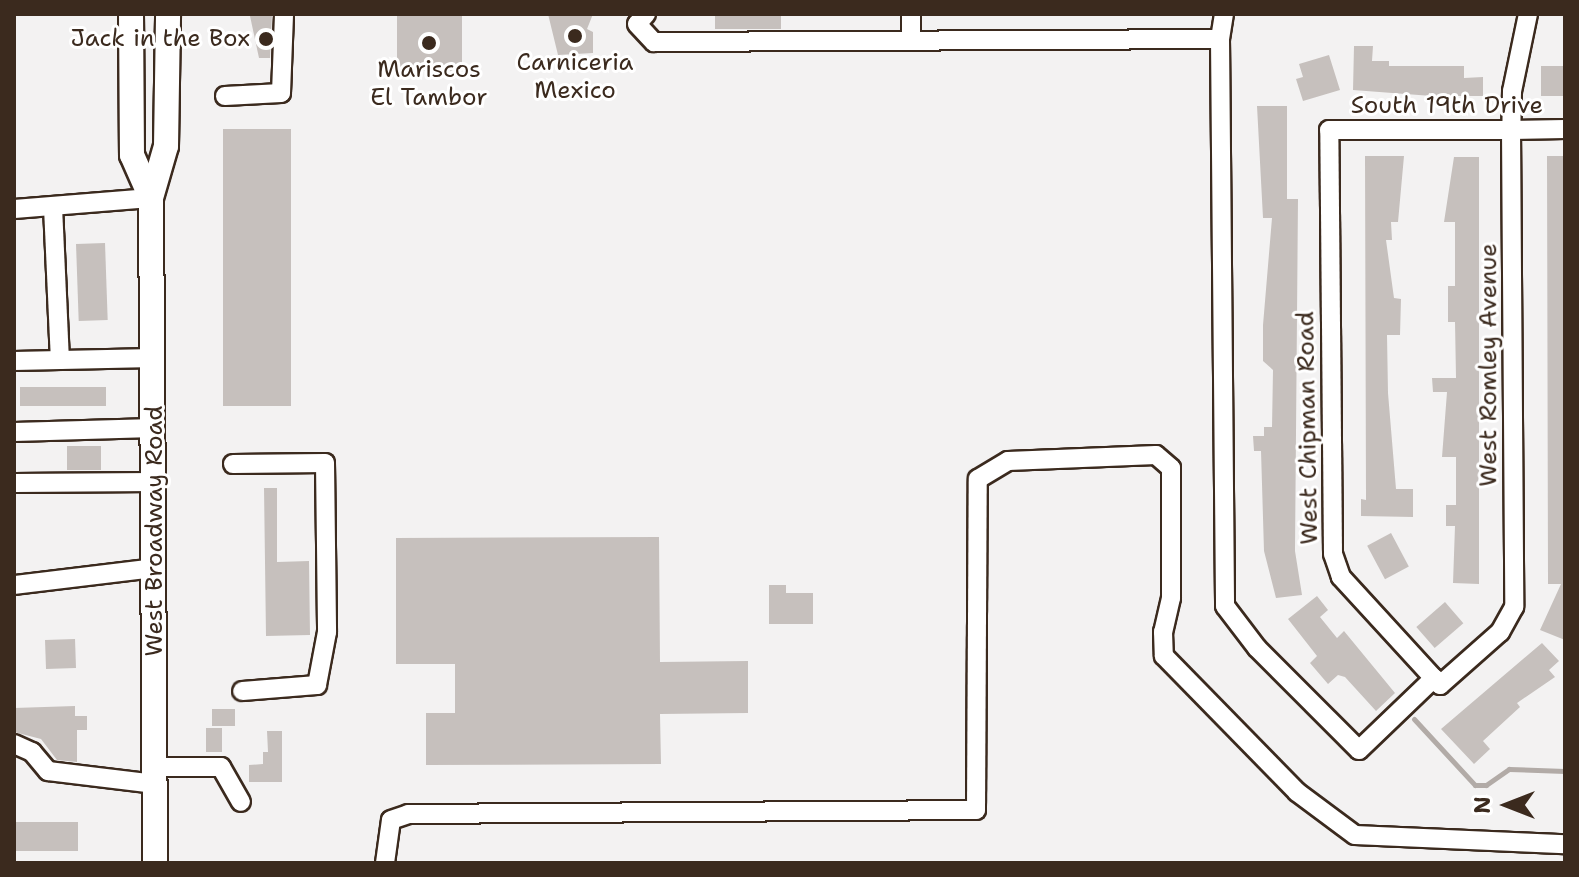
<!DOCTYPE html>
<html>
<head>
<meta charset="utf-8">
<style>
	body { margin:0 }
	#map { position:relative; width:1579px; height:877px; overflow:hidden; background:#f3f2f2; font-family:"Shantell Sans",sans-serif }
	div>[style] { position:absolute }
	.stream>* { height:5px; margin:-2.5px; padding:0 2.5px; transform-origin:2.5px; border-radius:2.5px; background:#b2aba7 }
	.building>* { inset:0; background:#c6c0bd; transform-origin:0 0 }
	.roads { filter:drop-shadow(2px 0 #3b2a1e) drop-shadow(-2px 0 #3b2a1e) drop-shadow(0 2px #3b2a1e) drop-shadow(0 -2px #3b2a1e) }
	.minor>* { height:18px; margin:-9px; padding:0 9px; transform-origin:9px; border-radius:9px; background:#fff }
	.major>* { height:24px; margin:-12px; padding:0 12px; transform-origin:12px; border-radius:12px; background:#fff }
	.dots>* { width:22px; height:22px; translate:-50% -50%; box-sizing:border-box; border:4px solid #fff; border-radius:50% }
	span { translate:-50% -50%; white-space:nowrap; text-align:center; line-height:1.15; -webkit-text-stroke:6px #fff; paint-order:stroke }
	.poi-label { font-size:24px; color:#3b2a1e }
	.right { translate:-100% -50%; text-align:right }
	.street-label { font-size:24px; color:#3b2a1e }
	.frame { position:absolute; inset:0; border:16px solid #3b2a1e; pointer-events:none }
	.north { position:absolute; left:1467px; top:765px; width:80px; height:80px; -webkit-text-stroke:6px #fff; paint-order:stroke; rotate:270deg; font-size:22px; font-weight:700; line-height:32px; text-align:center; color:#3b2a1e }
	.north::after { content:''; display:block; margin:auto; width:28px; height:36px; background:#3b2a1e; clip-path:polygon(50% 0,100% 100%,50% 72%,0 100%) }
</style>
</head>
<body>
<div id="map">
	<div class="stream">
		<i style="left:1414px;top:719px;width:90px;rotate:47.3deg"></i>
		<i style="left:1475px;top:785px;width:11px"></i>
		<i style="left:1486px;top:785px;width:28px;rotate:-35deg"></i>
		<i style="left:1509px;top:769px;width:56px;rotate:2deg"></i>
	</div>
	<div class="building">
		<i style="clip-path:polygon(272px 14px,270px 58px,259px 58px,250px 16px)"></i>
		<i style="left:397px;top:14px;width:65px;height:57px"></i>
		<i style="clip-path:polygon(548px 14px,593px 14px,587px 29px,593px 32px,593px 53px,558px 55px)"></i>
		<i style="left:715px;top:14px;width:66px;height:15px"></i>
		<i style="clip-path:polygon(1354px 46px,1373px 46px,1372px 61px,1389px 61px,1389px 66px,1464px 66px,1464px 78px,1483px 77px,1483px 96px,1457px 96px,1457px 107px,1445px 107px,1445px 97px,1353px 90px)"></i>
		<i style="clip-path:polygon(1329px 55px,1340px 90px,1303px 101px,1296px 79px,1303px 77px,1299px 64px)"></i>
		<i style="left:1541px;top:66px;width:24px;height:30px"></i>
		<i style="clip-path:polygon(1257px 106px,1287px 106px,1287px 199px,1298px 199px,1295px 551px,1302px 595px,1276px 598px,1264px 551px,1261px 451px,1254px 451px,1253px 436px,1264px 436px,1264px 427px,1272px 427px,1273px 370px,1263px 361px,1263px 325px,1272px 218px,1263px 218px)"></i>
		<i style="left:223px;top:129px;width:68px;height:277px"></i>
		<i style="clip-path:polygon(1365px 156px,1404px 156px,1398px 222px,1391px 222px,1392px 240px,1386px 240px,1394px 298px,1401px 299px,1400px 335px,1387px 335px,1388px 393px,1396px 489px,1413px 489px,1413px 517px,1361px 516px,1361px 499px,1366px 500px)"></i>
		<i style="clip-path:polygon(1547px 156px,1565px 156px,1565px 640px,1540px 630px,1561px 584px,1548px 584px)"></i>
		<i style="clip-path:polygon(1454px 157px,1479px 157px,1479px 584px,1453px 583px,1455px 526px,1446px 526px,1446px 505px,1456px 505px,1456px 457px,1442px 457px,1447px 392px,1433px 392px,1432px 378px,1456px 378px,1455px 322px,1448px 322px,1448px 286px,1455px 286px,1455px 222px,1444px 222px)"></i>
		<i style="left:105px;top:243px;width:77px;height:29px;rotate:88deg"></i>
		<i style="left:106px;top:387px;width:19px;height:86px;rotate:90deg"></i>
		<i style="left:101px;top:446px;width:24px;height:34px;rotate:90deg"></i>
		<i style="clip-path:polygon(264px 488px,277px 488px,277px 562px,309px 561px,310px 635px,266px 636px)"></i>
		<i style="left:1391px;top:533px;width:38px;height:27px;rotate:62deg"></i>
		<i style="clip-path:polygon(659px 537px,660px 662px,748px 661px,748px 713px,660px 714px,661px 764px,426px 765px,426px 713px,455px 713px,455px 664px,396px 664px,396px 538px)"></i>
		<i style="clip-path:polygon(769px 585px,786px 585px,786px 593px,813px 593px,813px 624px,769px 624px)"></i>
		<i style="clip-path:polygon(1317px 596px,1328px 610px,1320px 617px,1337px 638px,1344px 631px,1395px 693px,1376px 711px,1345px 677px,1338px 675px,1328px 684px,1310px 663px,1317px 656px,1288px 619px)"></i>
		<i style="left:1445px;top:602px;width:28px;height:38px;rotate:49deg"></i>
		<i style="left:75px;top:639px;width:29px;height:30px;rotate:88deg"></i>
		<i style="clip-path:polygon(1542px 643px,1559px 661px,1549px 670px,1555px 677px,1517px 703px,1520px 707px,1483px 741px,1490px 749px,1474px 764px,1441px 729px)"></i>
		<i style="clip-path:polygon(75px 706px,75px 716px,87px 716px,87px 730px,77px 730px,77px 762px,57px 760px,41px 739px,14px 732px,14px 708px)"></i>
		<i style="left:212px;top:709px;width:23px;height:17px"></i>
		<i style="left:206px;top:728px;width:16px;height:24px"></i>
		<i style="clip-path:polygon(267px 731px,282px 731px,282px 782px,249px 782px,249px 765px,263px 764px,263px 752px,268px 752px)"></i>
		<i style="left:14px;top:822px;width:64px;height:29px"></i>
	</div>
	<div class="roads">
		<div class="minor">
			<i style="left:646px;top:14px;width:13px;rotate:132deg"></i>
			<i style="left:637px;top:24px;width:25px;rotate:47deg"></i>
			<i style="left:654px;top:42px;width:566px;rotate:-0.3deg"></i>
			<i style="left:1220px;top:39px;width:25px;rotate:-81deg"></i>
			<i style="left:1528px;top:14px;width:79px;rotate:101.7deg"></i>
			<i style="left:1512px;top:91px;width:39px;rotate:91deg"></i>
			<i style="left:1511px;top:130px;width:477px;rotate:89.6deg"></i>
			<i style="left:1514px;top:607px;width:29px;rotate:119deg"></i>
			<i style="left:1500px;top:632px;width:80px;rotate:138.5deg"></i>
			<i style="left:1440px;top:685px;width:147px;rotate:-132.5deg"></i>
			<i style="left:1341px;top:577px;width:24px;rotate:-109deg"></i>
			<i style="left:1333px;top:554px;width:424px;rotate:-90.5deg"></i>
			<i style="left:1329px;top:130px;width:182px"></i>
			<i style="left:1511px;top:130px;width:54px;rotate:-1.1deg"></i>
			<i style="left:911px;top:38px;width:24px;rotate:-90deg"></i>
			<i style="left:1220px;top:39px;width:567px;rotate:89.49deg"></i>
			<i style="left:1225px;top:606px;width:53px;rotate:52.7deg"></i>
			<i style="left:1257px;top:648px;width:144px;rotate:45deg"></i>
			<i style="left:1359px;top:750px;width:104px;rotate:-43.8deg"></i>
			<i style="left:225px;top:96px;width:56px;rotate:-3.1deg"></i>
			<i style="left:281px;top:93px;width:79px;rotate:-87.8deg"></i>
			<i style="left:53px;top:207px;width:153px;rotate:87.4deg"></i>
			<i style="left:14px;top:209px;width:137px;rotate:-4.6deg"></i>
			<i style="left:14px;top:361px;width:140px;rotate:-1.2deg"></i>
			<i style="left:14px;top:432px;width:140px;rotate:-1.6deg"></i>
			<i style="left:233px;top:464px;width:92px;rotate:-0.6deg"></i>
			<i style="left:325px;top:463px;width:169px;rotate:89.3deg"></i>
			<i style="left:327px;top:632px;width:54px;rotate:100.7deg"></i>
			<i style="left:317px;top:685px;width:75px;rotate:175.4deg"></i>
			<i style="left:14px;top:483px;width:140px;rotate:-0.4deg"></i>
			<i style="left:14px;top:585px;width:142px;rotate:-6.9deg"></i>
			<i style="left:14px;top:744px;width:20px;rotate:24deg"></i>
			<i style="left:32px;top:752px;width:25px;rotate:50deg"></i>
			<i style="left:48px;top:771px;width:108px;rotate:6.9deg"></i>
			<i style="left:155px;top:767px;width:66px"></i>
			<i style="left:221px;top:767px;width:40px;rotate:60.3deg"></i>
			<i style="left:385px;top:863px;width:43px;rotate:-82.1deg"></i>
			<i style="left:391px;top:820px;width:18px;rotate:-19deg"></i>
			<i style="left:408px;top:814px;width:568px;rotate:-0.4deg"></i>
			<i style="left:976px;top:810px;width:331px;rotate:-89.7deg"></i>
			<i style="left:978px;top:479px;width:35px;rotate:-31deg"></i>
			<i style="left:1008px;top:461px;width:148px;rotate:-2.3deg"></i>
			<i style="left:1156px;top:455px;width:20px;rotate:41deg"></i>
			<i style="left:1171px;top:468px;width:130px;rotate:90deg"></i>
			<i style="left:1171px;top:598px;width:35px;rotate:103deg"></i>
			<i style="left:1163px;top:632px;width:24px;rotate:88deg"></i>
			<i style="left:1164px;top:656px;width:190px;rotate:45.6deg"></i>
			<i style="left:1297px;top:792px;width:72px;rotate:36.6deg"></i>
			<i style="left:1355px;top:835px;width:210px;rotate:2.5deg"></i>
		</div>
		<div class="major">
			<i style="left:131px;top:14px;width:141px;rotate:89.6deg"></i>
			<i style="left:132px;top:155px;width:47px;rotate:66.2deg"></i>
			<i style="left:155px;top:863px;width:665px;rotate:-90.34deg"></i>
			<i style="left:151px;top:198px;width:54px;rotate:-73.9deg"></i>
			<i style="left:166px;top:146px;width:132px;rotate:-89.1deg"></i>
		</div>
	</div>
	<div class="dots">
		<i style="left:575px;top:36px;background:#3b2a1e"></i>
		<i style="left:266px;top:39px;background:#3b2a1e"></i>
		<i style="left:429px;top:43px;background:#3b2a1e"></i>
	</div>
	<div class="poi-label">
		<span class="right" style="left:250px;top:39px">Jack in the Box</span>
		<span style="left:575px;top:77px">Carniceria<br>Mexico</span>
		<span style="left:429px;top:84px">Mariscos<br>El Tambor</span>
	</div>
	<div class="street-label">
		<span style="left:1447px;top:106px">South 19th Drive</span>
		<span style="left:1489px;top:365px;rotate:-90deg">West Romley Avenue</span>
		<span style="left:1308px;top:428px;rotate:-91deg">West Chipman Road</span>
		<span style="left:155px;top:531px;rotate:-90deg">West Broadway Road</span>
	</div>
	<div class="frame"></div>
	<div class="north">N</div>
</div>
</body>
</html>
